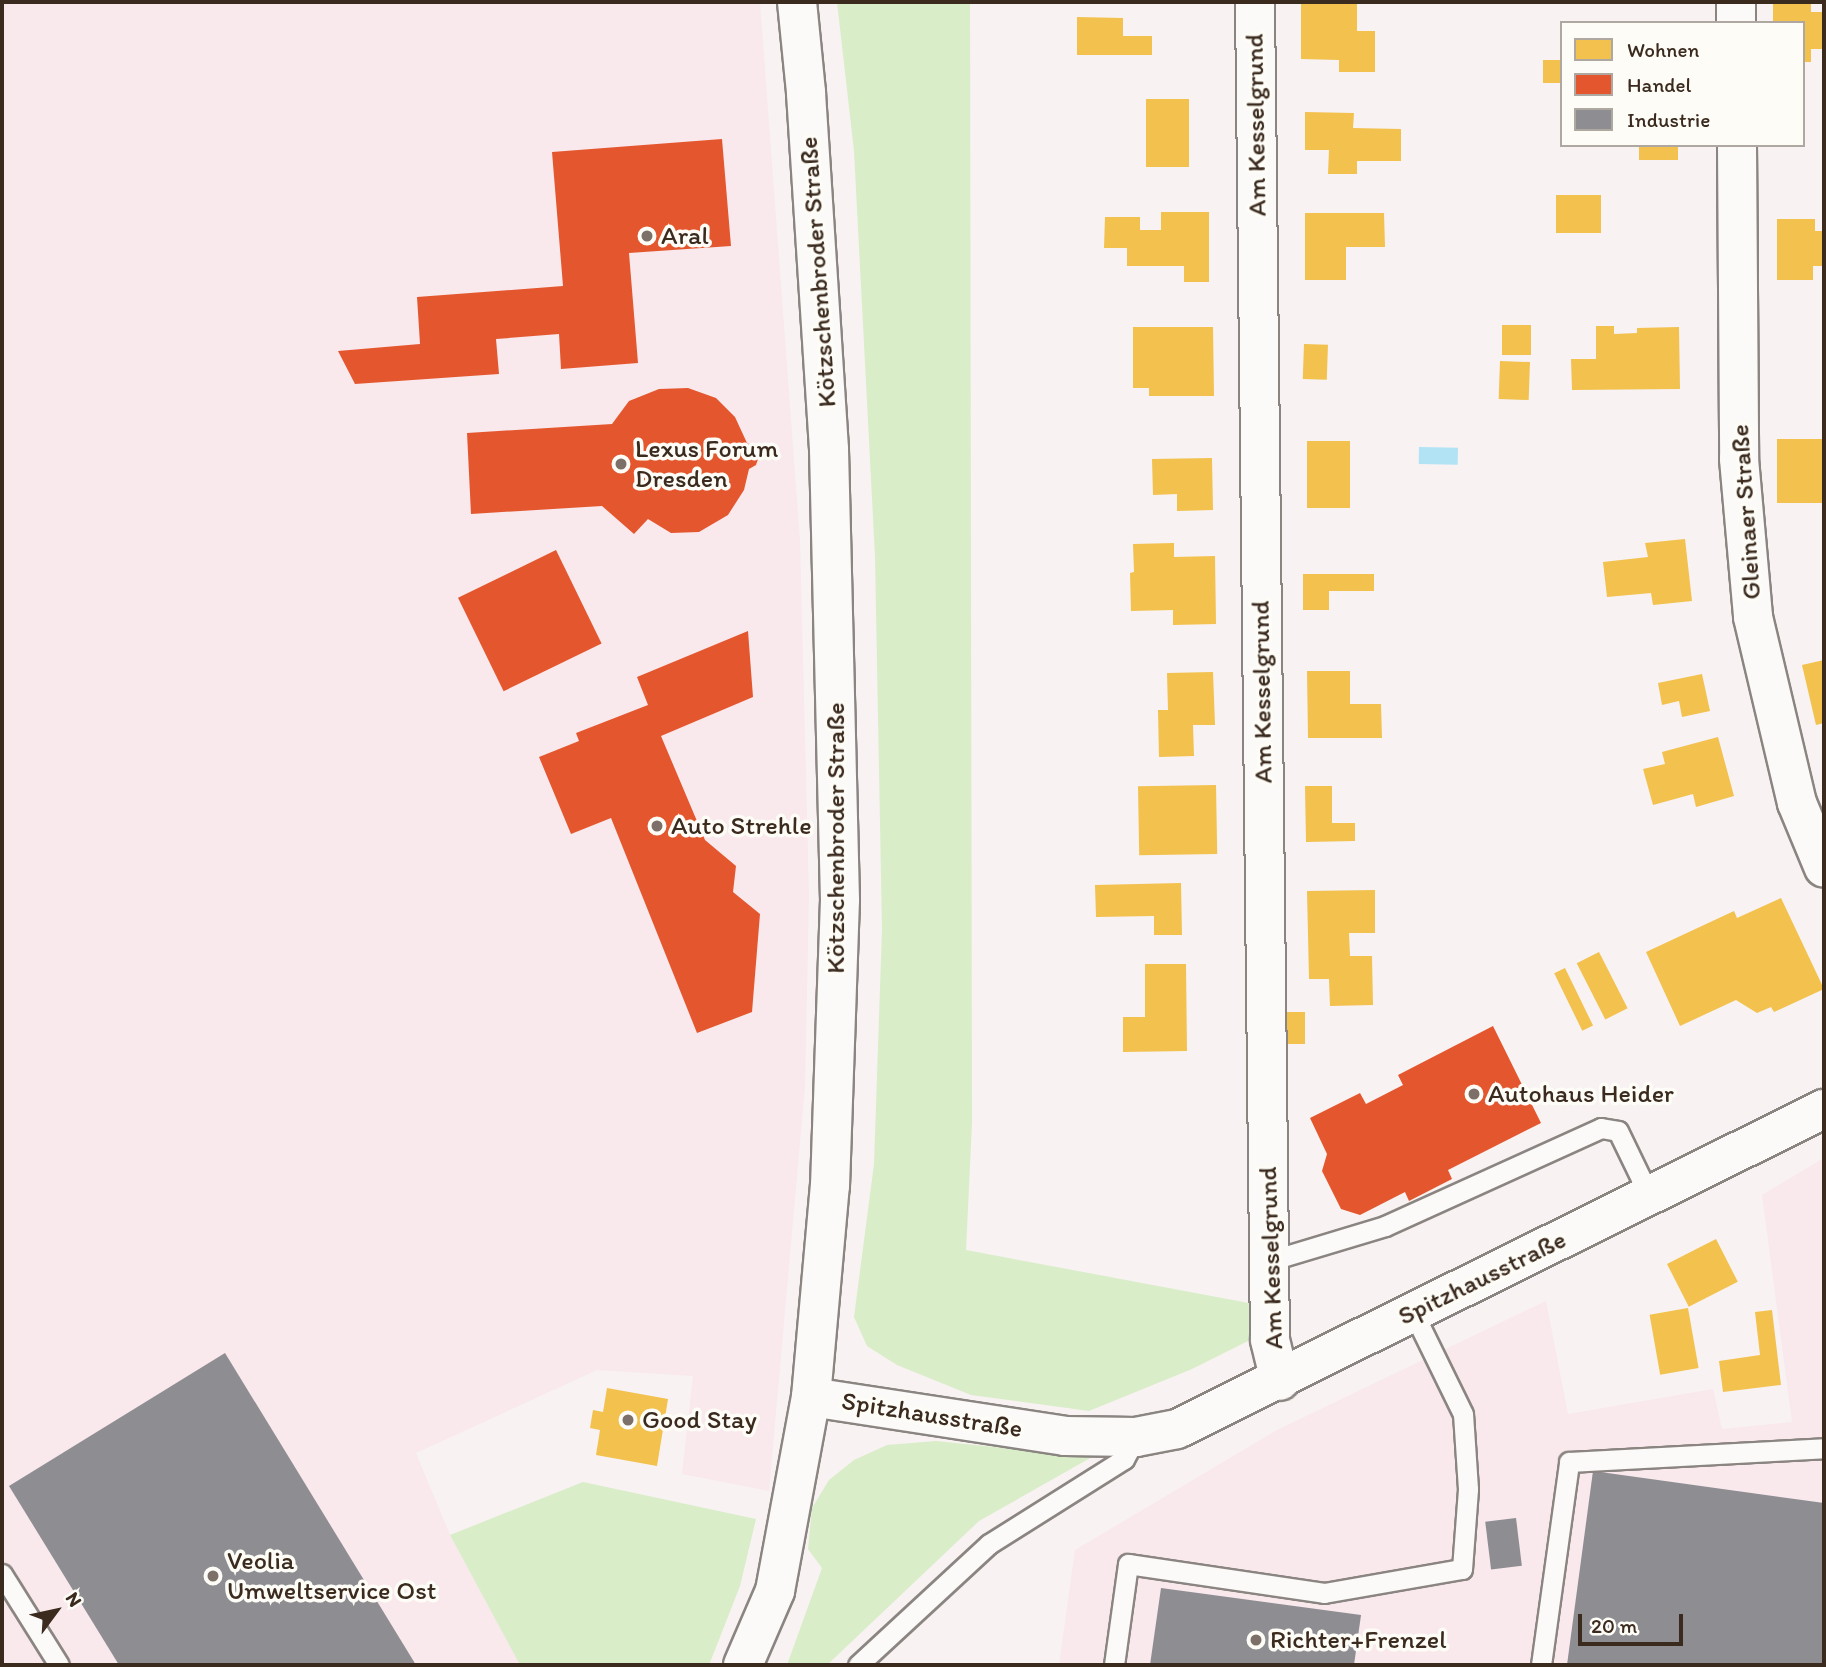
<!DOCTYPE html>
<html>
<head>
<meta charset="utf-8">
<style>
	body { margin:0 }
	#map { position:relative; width:1826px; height:1667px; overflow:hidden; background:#f8f2f2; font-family:Itim,sans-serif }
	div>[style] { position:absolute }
	.built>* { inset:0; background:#f9e8ec }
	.green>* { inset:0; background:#d9edc8 }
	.water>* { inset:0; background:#b2e3f5; transform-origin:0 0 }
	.homes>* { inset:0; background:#f2c14e; transform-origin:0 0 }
	.shops>* { inset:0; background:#e4572e; transform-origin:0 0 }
	.industry>* { inset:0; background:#8d8d92; transform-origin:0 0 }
	.roads { filter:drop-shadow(2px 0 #8b8582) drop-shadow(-2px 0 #8b8582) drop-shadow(0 2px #8b8582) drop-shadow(0 -2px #8b8582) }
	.service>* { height:19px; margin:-9.5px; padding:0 9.5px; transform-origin:9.5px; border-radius:9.5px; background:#fbfaf8 }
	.minor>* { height:38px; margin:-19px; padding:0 19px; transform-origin:19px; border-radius:19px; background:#fbfaf8 }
	.tertiary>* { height:38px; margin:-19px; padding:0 19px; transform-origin:19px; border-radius:19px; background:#fbfaf8 }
	.dots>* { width:19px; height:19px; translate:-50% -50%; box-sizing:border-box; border:4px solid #fdfcf7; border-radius:50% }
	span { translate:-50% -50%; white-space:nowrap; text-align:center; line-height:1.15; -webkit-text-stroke:7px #fdfcf7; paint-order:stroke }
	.street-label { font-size:26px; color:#3b2a1e }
	.poi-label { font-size:26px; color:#3b2a1e }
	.left { translate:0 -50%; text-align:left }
	.frame { position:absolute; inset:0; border:4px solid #3b2a1e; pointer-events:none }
	.legend { position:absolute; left:1560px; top:21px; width:245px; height:126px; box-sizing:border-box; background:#fdfcf7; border:2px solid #afa8a0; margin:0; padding:9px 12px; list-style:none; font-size:21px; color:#3b2a1e }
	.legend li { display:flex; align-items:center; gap:14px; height:35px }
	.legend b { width:35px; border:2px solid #afa8a0 }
	.north { position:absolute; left:21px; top:1576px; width:70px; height:70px; -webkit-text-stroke:5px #fdfcf7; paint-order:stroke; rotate:57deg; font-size:19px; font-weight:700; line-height:28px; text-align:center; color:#3b2a1e }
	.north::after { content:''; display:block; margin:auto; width:24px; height:32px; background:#3b2a1e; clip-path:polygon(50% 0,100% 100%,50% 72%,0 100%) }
	.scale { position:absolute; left:1578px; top:1614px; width:105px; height:32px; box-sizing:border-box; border:4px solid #3b2a1e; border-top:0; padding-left:9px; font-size:21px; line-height:24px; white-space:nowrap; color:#3b2a1e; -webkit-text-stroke:5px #fdfcf7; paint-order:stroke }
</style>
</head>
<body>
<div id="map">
	<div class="built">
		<i style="clip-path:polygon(2px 2px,760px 2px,800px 541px,809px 896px,805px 1086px,769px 1491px,682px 1474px,693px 1376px,597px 1370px,416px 1453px,450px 1535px,520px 1665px,2px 1665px)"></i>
		<i style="clip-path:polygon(1824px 1158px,1824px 1665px,1059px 1665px,1075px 1550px,1277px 1430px,1546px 1301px,1568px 1414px,1713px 1389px,1722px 1429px,1792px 1422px,1762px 1195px)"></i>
	</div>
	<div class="green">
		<i style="clip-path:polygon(837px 2px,970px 2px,972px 1123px,966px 1250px,1254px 1304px,1260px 1335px,1192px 1369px,1089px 1411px,971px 1395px,897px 1365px,867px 1346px,854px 1317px,874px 1164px,882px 930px,875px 556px,854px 151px)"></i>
		<i style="clip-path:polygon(936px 1441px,1092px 1457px,979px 1521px,827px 1665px,787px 1665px,822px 1568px,808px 1549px,812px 1508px,829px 1480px,854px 1460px,887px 1445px)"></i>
		<i style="clip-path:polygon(583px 1482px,756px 1519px,740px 1586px,709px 1665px,520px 1665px,450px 1535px)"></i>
	</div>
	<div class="water">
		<i style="left:1419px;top:447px;width:39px;height:17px;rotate:1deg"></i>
	</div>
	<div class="homes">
		<i style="clip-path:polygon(1301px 2px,1357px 2px,1357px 31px,1375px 31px,1375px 72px,1339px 72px,1339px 60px,1301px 59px)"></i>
		<i style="clip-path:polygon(1773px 2px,1811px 2px,1811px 12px,1824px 12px,1824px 49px,1811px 49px,1811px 62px,1803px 62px,1803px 23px,1773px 23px)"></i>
		<i style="clip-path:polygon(1077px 17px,1123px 18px,1123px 36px,1152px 36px,1152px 55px,1077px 55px)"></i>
		<i style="left:1562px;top:60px;width:23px;height:19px;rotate:90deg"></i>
		<i style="left:1146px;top:99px;width:43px;height:68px"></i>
		<i style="clip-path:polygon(1305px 112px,1354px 113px,1353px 128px,1401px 129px,1401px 161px,1357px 161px,1357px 174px,1328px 174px,1329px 150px,1305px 150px)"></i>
		<i style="left:1639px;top:145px;width:39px;height:15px"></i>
		<i style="left:1556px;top:195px;width:45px;height:38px"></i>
		<i style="clip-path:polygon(1161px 212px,1209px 212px,1209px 282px,1184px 282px,1184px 266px,1127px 266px,1127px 248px,1104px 248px,1105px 217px,1140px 217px,1140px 230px,1161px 230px)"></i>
		<i style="clip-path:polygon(1305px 213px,1384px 213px,1385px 247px,1346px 247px,1346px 280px,1305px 280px)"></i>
		<i style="clip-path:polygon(1777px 219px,1815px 219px,1815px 231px,1824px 231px,1824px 266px,1813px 266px,1813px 280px,1777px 280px)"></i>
		<i style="left:1531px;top:325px;width:30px;height:29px;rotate:90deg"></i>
		<i style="clip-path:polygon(1596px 326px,1614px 326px,1614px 334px,1637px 333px,1637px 328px,1679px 327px,1680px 389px,1572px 390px,1571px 359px,1596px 359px)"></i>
		<i style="clip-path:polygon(1133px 327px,1213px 327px,1214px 396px,1149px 396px,1149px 388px,1133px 388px)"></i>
		<i style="left:1304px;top:344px;width:24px;height:35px;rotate:2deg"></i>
		<i style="left:1500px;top:361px;width:30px;height:38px;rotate:2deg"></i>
		<i style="left:1824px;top:439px;width:64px;height:47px;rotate:90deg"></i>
		<i style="left:1307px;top:441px;width:43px;height:67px"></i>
		<i style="clip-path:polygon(1212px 458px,1213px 510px,1177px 511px,1177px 494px,1153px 495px,1152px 459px)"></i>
		<i style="clip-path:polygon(1685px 539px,1692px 601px,1653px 605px,1651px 593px,1607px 597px,1603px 562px,1648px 557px,1645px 543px)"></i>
		<i style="clip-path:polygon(1174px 543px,1174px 557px,1215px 556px,1216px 624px,1173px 625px,1173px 610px,1131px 611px,1130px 573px,1134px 572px,1133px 544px)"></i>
		<i style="clip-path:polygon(1303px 574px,1374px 574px,1374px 591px,1329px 591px,1329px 610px,1303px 610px)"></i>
		<i style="clip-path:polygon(1824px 660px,1824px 723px,1816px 725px,1802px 665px)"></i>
		<i style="clip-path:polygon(1307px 671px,1350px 671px,1350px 704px,1381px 704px,1382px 738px,1308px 738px)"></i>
		<i style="clip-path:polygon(1213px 672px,1215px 725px,1193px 725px,1194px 756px,1159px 757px,1158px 710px,1168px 710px,1167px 673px)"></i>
		<i style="clip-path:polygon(1702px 674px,1710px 711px,1682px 717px,1679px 701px,1662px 705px,1658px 683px)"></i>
		<i style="clip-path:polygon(1718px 737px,1734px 796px,1696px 807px,1693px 794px,1653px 805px,1643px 769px,1665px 764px,1662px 752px)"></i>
		<i style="left:1216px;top:785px;width:69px;height:78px;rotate:89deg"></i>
		<i style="clip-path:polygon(1305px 786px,1332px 786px,1332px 823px,1355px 823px,1355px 841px,1306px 842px)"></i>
		<i style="clip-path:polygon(1181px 883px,1182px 935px,1154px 935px,1154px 916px,1096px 917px,1095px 885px)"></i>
		<i style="clip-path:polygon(1375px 890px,1375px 933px,1349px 933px,1350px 956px,1372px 956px,1373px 1005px,1330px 1006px,1329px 979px,1309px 979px,1307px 891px)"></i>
		<i style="clip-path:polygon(1781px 898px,1824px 989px,1774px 1012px,1771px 1007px,1757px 1013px,1736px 1000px,1680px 1026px,1646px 952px,1734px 911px,1737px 918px)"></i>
		<i style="left:1599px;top:952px;width:63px;height:25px;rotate:63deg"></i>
		<i style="clip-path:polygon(1145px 964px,1186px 964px,1187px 1051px,1123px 1052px,1123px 1017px,1145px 1017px)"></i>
		<i style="left:1565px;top:968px;width:64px;height:12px;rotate:64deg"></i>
		<i style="left:1279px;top:1012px;width:26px;height:32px"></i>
		<i style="left:1716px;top:1239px;width:48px;height:55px;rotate:63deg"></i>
		<i style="left:1688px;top:1308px;width:61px;height:39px;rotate:80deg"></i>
		<i style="clip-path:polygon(1772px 1310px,1781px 1385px,1723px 1392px,1719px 1361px,1760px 1355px,1755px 1312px)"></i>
		<i style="clip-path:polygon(607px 1388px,668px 1399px,657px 1466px,596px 1455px,600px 1430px,590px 1428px,593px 1410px,603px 1412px)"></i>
	</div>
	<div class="shops">
		<i style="clip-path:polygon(722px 139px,731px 246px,629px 253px,638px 363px,561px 369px,559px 334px,496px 339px,499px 374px,355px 384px,338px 351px,420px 344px,417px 297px,563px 286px,552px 152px)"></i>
		<i style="clip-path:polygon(688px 388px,716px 398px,735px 417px,747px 443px,755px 447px,759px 456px,756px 465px,749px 469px,744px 490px,728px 515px,699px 532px,671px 533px,648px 519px,634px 534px,602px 506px,471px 514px,467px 433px,612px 424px,629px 401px,659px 389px)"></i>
		<i style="left:556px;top:550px;width:104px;height:109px;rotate:64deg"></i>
		<i style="clip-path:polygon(748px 631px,753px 697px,661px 736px,705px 840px,736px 866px,733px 892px,760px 914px,752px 1012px,697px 1033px,611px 818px,571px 834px,539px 757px,579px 741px,576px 733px,648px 705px,637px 677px)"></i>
		<i style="clip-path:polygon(1493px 1026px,1541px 1123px,1448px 1170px,1452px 1179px,1409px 1201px,1405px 1192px,1360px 1215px,1341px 1209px,1322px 1171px,1327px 1154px,1310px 1118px,1360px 1093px,1366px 1104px,1403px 1085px,1398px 1075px)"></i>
	</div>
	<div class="industry">
		<i style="clip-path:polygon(225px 1353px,416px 1665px,119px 1665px,9px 1486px)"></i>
		<i style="clip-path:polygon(1593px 1471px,1824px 1503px,1824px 1665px,1567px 1665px)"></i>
		<i style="left:1516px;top:1518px;width:48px;height:31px;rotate:83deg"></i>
		<i style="clip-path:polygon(1161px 1588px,1361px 1615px,1354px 1665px,1150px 1665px)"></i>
	</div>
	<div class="roads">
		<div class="service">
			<i style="left:1269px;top:1261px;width:121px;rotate:-16.8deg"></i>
			<i style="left:1385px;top:1226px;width:237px;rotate:-24.4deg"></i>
			<i style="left:1601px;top:1128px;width:17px;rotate:10deg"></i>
			<i style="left:1618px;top:1131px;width:71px;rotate:64.2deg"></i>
			<i style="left:2px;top:1574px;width:107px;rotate:57.9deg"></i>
			<i style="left:858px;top:1665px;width:178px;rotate:-42.7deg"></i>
			<i style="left:989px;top:1544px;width:160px;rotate:-32.2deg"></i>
			<i style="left:1124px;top:1459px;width:25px;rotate:-61deg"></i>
			<i style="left:1114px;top:1665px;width:102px;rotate:-82.1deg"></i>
			<i style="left:1128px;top:1564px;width:198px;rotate:8.4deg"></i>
			<i style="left:1324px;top:1593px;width:140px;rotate:-9.9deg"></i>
			<i style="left:1462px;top:1569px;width:80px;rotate:-85.7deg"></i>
			<i style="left:1468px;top:1489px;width:75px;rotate:-93.8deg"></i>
			<i style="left:1463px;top:1414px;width:114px;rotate:-116.1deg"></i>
			<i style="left:1541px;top:1665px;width:205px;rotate:-82.1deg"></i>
			<i style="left:1569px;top:1462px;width:255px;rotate:-3.1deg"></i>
		</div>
		<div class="minor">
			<i style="left:1255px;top:2px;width:1338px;rotate:89.36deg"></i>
			<i style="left:1270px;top:1340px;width:42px;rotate:76.3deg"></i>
			<i style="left:1736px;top:2px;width:21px;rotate:90deg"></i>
			<i style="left:1737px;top:145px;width:314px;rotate:89.6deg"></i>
			<i style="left:1739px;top:459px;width:159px;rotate:84.9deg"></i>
			<i style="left:1753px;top:617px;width:191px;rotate:76.7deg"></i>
			<i style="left:1797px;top:803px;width:70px;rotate:67.4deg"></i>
			<i style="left:811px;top:1397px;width:257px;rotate:8.7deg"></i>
			<i style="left:1065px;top:1436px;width:71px;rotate:0.8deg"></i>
			<i style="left:1136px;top:1437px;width:42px;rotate:-11deg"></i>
			<i style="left:1177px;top:1429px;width:722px;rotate:-26.32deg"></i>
		</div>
		<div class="tertiary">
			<i style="left:743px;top:1665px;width:81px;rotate:-66.6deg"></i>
			<i style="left:775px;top:1591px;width:197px;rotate:-79.5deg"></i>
			<i style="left:811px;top:1397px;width:212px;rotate:-84.9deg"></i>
			<i style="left:830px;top:1186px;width:286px;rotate:-88deg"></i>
			<i style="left:840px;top:900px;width:451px;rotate:-91.4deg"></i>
			<i style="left:829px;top:449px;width:358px;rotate:-93.7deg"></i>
			<i style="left:806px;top:92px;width:90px;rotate:-95.7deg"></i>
		</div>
	</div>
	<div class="dots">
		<i style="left:647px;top:236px;background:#7d7068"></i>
		<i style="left:621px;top:464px;background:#7d7068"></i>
		<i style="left:657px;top:826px;background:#7d7068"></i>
		<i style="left:1474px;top:1094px;background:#7d7068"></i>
		<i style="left:628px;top:1420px;background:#7d7068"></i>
		<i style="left:213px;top:1576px;background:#7d7068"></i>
		<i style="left:1256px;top:1640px;background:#7d7068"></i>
	</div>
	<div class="street-label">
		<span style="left:1256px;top:125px;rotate:-91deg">Am Kesselgrund</span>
		<span style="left:818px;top:272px;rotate:-94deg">Kötzschenbroder Straße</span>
		<span style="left:1746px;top:512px;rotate:-94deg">Gleinaer Straße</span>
		<span style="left:1262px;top:692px;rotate:-91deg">Am Kesselgrund</span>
		<span style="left:836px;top:838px;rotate:-90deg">Kötzschenbroder Straße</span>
		<span style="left:1271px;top:1258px;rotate:-92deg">Am Kesselgrund</span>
		<span style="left:1482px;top:1278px;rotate:-26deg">Spitzhausstraße</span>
		<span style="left:932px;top:1415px;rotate:9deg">Spitzhausstraße</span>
	</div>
	<div class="poi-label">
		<span class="left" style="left:661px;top:236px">Aral</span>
		<span class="left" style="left:635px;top:464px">Lexus Forum<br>Dresden</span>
		<span class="left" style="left:671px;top:826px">Auto Strehle</span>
		<span class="left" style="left:1488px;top:1094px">Autohaus Heider</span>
		<span class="left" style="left:642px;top:1420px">Good Stay</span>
		<span class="left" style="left:227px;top:1576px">Veolia<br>Umweltservice Ost</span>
		<span class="left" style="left:1270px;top:1640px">Richter+Frenzel</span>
	</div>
	<div class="frame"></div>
	<ul class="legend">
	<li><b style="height:19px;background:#f2c14e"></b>Wohnen</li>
	<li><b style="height:19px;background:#e4572e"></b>Handel</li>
	<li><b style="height:19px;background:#8d8d92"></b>Industrie</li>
	</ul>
	<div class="north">N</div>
	<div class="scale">20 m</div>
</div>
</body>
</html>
